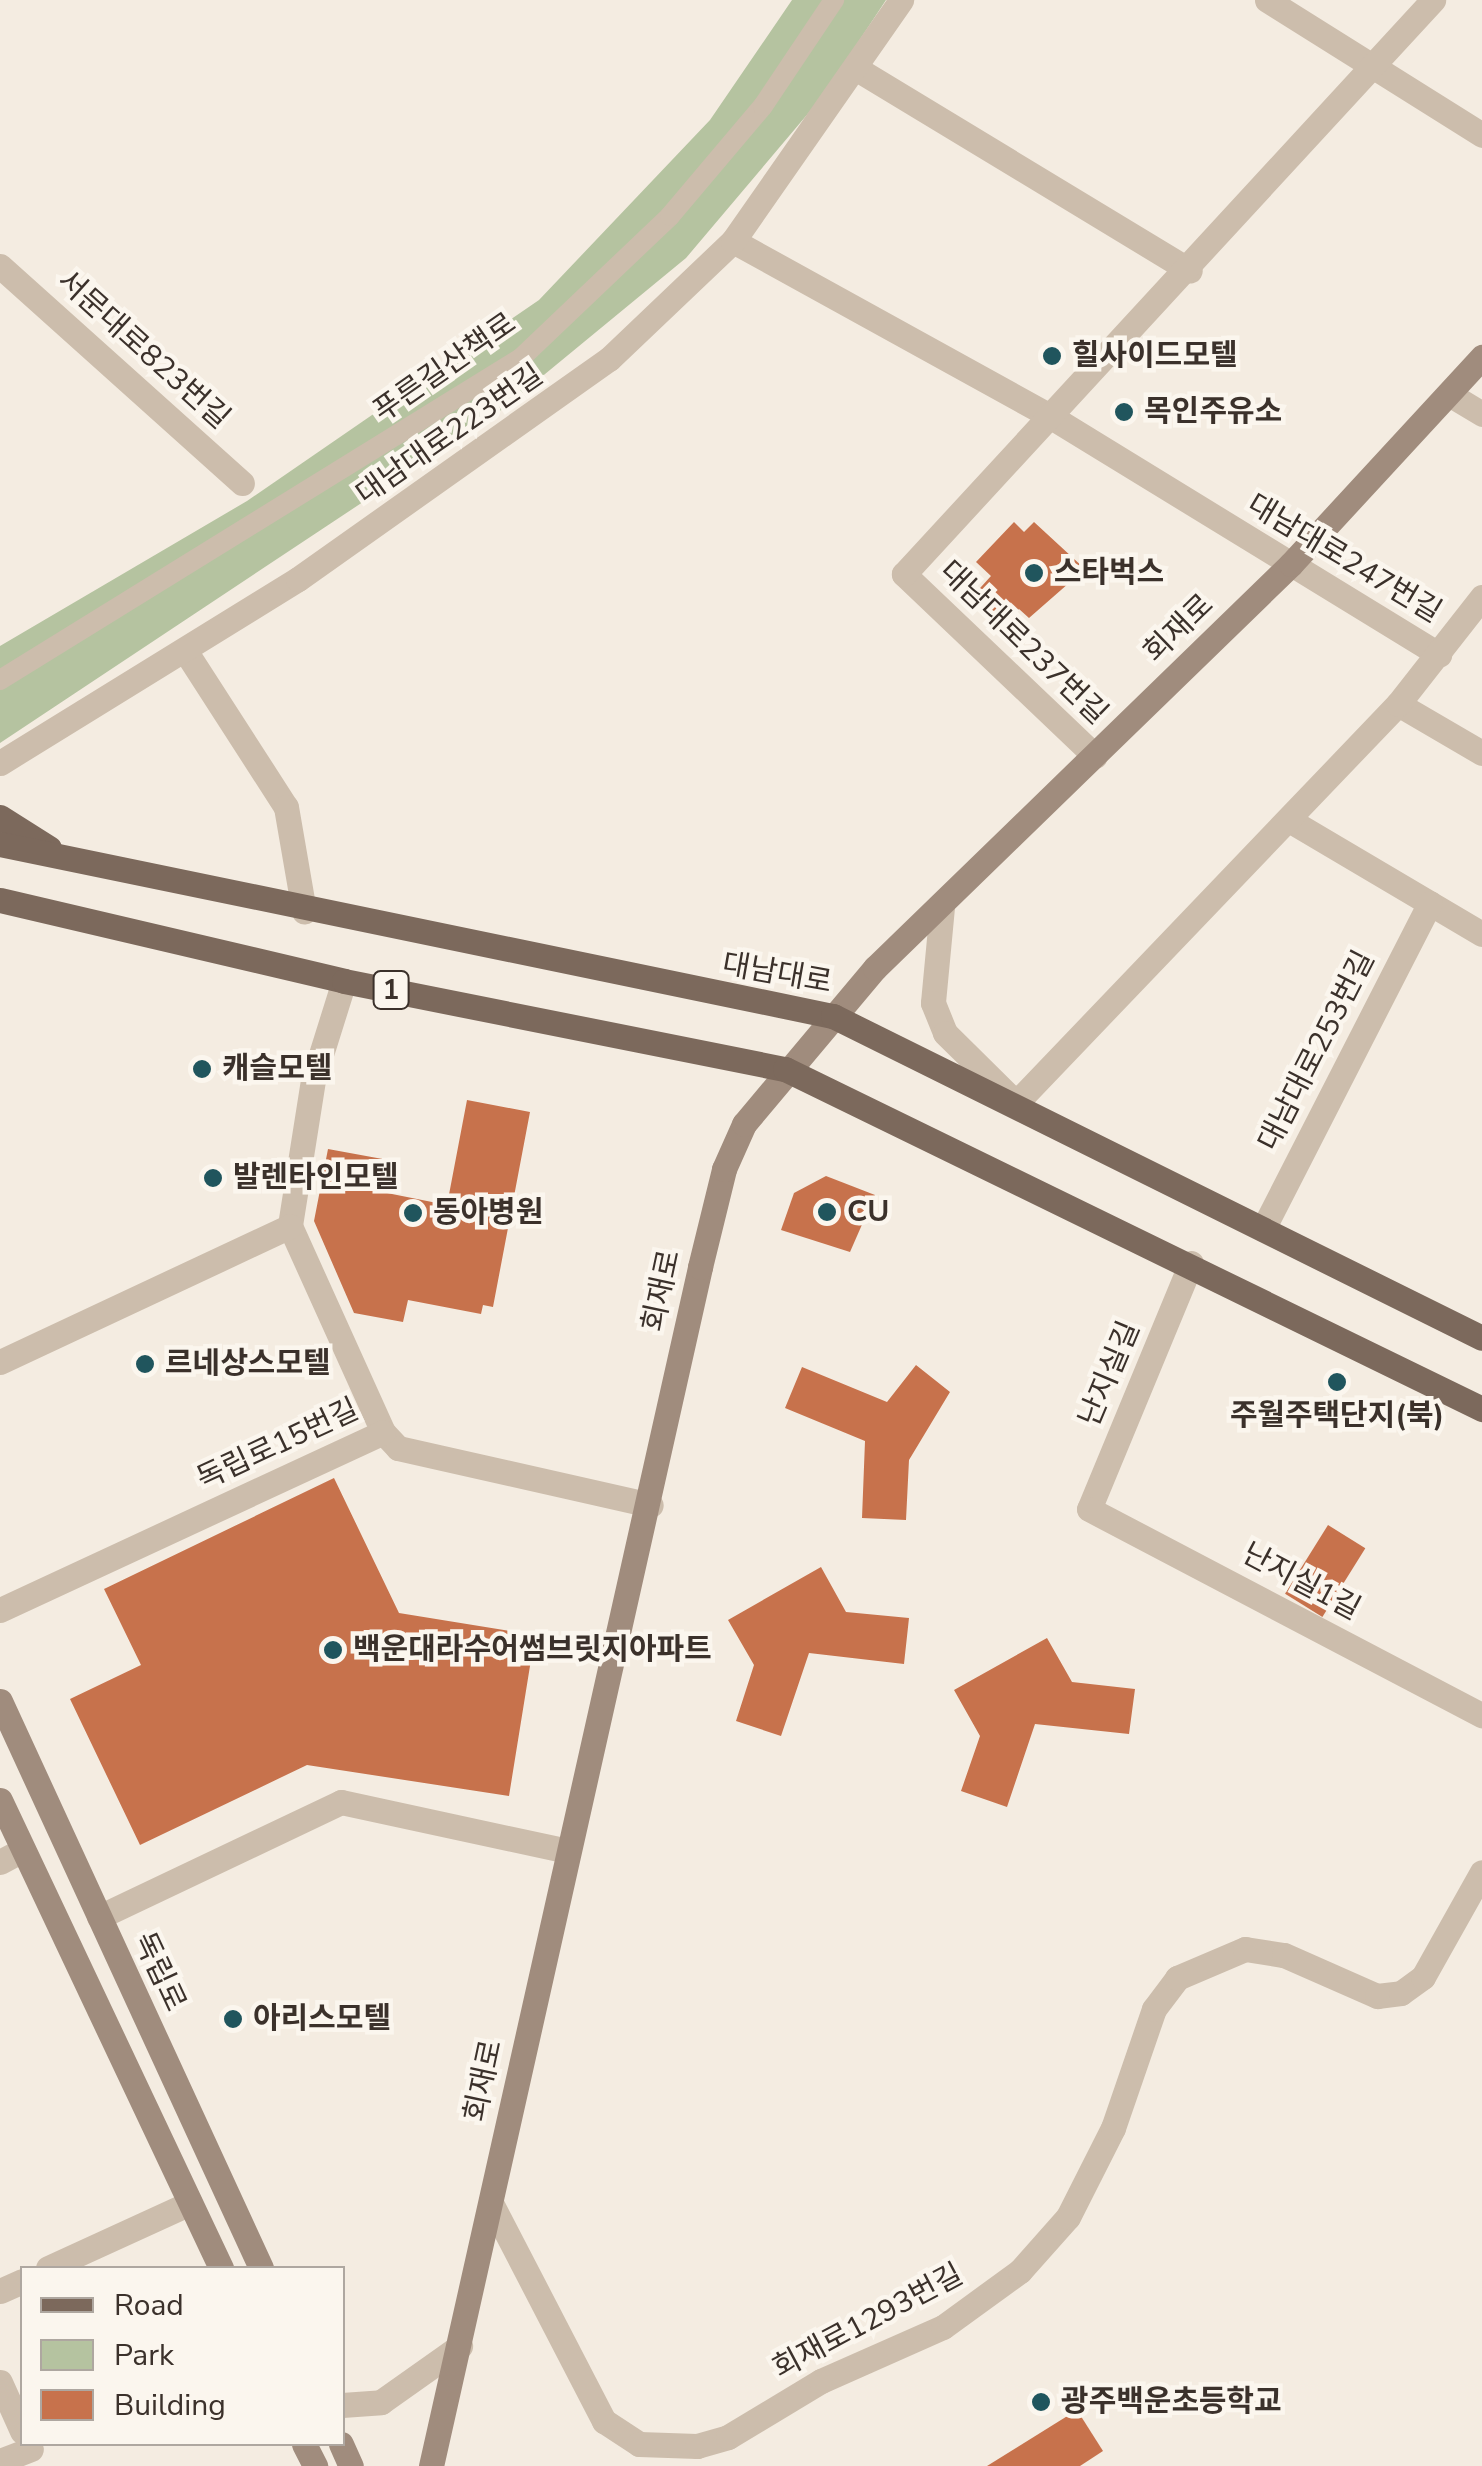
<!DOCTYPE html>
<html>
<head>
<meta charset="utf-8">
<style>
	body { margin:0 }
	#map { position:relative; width:1482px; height:2466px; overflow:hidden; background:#f4ece1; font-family:"Nunito Sans","Noto Sans KR",sans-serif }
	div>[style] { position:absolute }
	.green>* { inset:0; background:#b5c3a0 }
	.building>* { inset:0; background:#c7724c; transform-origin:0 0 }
	.pedestrian>* { height:20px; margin:-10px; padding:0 10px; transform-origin:10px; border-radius:10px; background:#ccbdac }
	.minor>* { height:25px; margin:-12.5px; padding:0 12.5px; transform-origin:12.5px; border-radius:12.5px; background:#ccbdac }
	.tertiary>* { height:25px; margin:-12.5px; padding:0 12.5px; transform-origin:12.5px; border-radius:12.5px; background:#ccbdac }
	.secondary>* { height:25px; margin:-12.5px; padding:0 12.5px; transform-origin:12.5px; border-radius:12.5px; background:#a08c7d }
	.primary>* { height:25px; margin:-12.5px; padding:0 12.5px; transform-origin:12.5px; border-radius:12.5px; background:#7c695c }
	.dots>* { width:28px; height:28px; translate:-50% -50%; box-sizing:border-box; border:5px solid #fbf6ee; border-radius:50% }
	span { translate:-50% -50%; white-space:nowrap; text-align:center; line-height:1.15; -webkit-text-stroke:9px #fbf6ee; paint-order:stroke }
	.shield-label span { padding:2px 8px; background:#fbf6ee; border:2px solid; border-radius:8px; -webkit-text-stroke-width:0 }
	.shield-label { font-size:28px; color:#3b312b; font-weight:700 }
	.street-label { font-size:30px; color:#3b312b }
	.poi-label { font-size:30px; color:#3b312b; font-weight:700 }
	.left { translate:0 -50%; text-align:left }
	.legend { position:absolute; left:20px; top:2266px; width:325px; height:180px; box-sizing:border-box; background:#fbf6ee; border:2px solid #aea7a0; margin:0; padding:12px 18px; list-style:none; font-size:30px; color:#3b312b }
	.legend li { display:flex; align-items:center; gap:20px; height:50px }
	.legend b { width:50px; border:2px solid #aea7a0 }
</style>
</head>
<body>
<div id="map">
	<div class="green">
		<i style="clip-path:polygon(792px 0,886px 0,822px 97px,686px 258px,500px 411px,0 743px,0 646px,247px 501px,539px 300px,710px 120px)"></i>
	</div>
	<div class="building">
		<i style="clip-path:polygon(1014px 522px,1024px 532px,1034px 522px,1085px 569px,1029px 618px,1019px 609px,1002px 627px,971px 598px,991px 576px,976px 562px)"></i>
		<i style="clip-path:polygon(467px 1100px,530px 1112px,493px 1307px,483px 1305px,481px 1314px,408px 1300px,403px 1322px,354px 1313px,314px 1221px,328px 1149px,388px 1160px,382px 1192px,447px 1205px)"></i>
		<i style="clip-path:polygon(826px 1176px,875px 1195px,850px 1252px,781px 1230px,794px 1193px)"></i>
		<i style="clip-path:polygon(916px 1365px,950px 1392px,909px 1460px,906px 1520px,862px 1518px,865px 1441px,785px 1408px,802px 1367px,887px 1402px)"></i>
		<i style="clip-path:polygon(334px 1478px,399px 1613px,535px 1635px,509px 1796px,307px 1765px,140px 1845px,70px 1699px,141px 1665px,104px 1589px)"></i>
		<i style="left:1328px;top:1525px;width:44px;height:81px;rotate:32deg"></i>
		<i style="clip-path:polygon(821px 1567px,846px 1612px,909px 1618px,904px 1664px,809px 1653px,781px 1736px,736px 1721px,754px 1665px,728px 1620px)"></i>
		<i style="clip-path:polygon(1047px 1638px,1072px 1682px,1135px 1689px,1129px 1734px,1035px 1724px,1007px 1807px,961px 1791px,980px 1736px,954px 1690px)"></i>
		<i style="clip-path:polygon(1077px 2410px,1103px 2451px,1080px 2466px,987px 2466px)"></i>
	</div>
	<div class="pedestrian">
		<i style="left:0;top:680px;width:612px;rotate:-31.72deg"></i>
		<i style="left:521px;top:358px;width:206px;rotate:-43.6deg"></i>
		<i style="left:670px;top:216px;width:144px;rotate:-49.8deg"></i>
		<i style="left:763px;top:106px;width:128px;rotate:-56.2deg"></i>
	</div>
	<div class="minor">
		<i style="left:1267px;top:0;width:254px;rotate:32.1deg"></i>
		<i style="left:857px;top:69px;width:389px;rotate:31.2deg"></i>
		<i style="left:733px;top:241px;width:366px;rotate:28.9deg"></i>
		<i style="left:1053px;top:418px;width:453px;rotate:31.5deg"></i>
		<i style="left:0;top:266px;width:325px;rotate:41.9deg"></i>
		<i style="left:1449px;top:394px;width:39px;rotate:31deg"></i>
		<i style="left:186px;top:652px;width:184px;rotate:57.2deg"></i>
		<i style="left:286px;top:807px;width:106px;rotate:80.2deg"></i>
		<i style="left:1398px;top:704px;width:97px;rotate:30.3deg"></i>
		<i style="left:1095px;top:756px;width:264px;rotate:-136.4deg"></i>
		<i style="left:904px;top:574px;width:781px;rotate:-47.34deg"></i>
		<i style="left:0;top:763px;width:350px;rotate:-31.7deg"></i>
		<i style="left:298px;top:579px;width:381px;rotate:-35.3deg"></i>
		<i style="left:609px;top:359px;width:171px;rotate:-43.6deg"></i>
		<i style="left:733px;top:241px;width:294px;rotate:-55.1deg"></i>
		<i style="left:1289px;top:820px;width:224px;rotate:30.6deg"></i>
		<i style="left:344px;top:981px;width:104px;rotate:107.4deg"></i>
		<i style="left:313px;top:1080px;width:148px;rotate:99deg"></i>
		<i style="left:290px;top:1226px;width:226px;rotate:65.7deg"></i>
		<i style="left:383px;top:1432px;width:22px;rotate:47deg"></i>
		<i style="left:398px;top:1448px;width:259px;rotate:12.7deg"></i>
		<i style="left:1016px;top:1103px;width:552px;rotate:-46.25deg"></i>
		<i style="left:1398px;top:704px;width:136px;rotate:-51.9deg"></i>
		<i style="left:1263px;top:1229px;width:366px;rotate:-62.9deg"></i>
		<i style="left:1191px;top:1263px;width:266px;rotate:112.5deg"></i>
		<i style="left:1089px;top:1509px;width:444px;rotate:27.7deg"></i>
		<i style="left:0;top:1362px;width:320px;rotate:-25.1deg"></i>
		<i style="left:0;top:1610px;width:422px;rotate:-24.9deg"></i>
		<i style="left:0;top:1862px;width:26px;rotate:-28deg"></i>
		<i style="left:99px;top:1917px;width:268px;rotate:-25.4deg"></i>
		<i style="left:341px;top:1802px;width:231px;rotate:12.2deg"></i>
		<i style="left:491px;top:2203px;width:246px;rotate:62.6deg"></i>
		<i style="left:604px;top:2421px;width:42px;rotate:33.3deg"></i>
		<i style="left:639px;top:2444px;width:58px;rotate:2deg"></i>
		<i style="left:697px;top:2446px;width:32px;rotate:-16deg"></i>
		<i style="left:728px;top:2437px;width:109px;rotate:-31.1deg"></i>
		<i style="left:821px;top:2381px;width:133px;rotate:-23.9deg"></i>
		<i style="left:943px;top:2327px;width:95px;rotate:-36deg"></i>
		<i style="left:1020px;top:2271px;width:72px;rotate:-48.4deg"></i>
		<i style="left:1068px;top:2217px;width:100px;rotate:-63.2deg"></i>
		<i style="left:1113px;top:2128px;width:126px;rotate:-71deg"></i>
		<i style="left:1154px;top:2009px;width:39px;rotate:-53deg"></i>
		<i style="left:1177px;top:1978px;width:74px;rotate:-23.1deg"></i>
		<i style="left:1245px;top:1949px;width:39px;rotate:9deg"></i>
		<i style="left:1284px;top:1955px;width:102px;rotate:23.8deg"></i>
		<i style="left:1377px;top:1996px;width:24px;rotate:-7deg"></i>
		<i style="left:1401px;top:1993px;width:27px;rotate:-36deg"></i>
		<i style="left:1423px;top:1977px;width:120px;rotate:-60.7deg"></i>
		<i style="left:48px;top:2268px;width:156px;rotate:-24.6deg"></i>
		<i style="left:0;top:2291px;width:24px;rotate:-24deg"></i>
		<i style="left:0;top:2382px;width:54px;rotate:65.8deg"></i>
		<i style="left:0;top:2461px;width:33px;rotate:-21deg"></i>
	</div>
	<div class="tertiary">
		<i style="left:942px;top:907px;width:96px;rotate:95.4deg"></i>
		<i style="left:933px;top:1003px;width:32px;rotate:68deg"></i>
		<i style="left:945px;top:1033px;width:100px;rotate:44.6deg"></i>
		<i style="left:342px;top:2405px;width:39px;rotate:-4deg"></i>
		<i style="left:381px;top:2402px;width:97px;rotate:-35.3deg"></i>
	</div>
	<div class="secondary">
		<i style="left:0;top:1701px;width:624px;rotate:65.28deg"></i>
		<i style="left:0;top:1800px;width:518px;rotate:64.72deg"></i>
		<i style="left:304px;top:2444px;width:25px;rotate:63deg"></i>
		<i style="left:341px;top:2444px;width:24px;rotate:66deg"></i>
		<i style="left:431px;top:2466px;width:1229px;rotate:-77.35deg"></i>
		<i style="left:700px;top:1267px;width:101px;rotate:-76.2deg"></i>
		<i style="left:724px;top:1169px;width:49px;rotate:-66deg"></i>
		<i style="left:744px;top:1124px;width:204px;rotate:-50deg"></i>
		<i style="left:875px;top:968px;width:580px;rotate:-44.16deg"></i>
		<i style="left:1291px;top:564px;width:282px;rotate:-47.3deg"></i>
	</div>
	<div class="primary">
		<i style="left:0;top:817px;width:58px;rotate:32.3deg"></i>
		<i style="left:0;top:844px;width:851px;rotate:11.67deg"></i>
		<i style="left:833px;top:1016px;width:724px;rotate:26.39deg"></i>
		<i style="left:0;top:900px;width:353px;rotate:13.2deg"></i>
		<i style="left:344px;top:981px;width:450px;rotate:11.3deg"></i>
		<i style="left:785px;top:1069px;width:776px;rotate:26deg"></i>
	</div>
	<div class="dots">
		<i style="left:1052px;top:356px;background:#20555d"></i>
		<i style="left:1124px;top:412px;background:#20555d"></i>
		<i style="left:1034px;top:573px;background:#20555d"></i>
		<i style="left:202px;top:1069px;background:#20555d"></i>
		<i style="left:213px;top:1178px;background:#20555d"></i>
		<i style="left:827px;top:1212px;background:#20555d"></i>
		<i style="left:413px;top:1213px;background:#20555d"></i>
		<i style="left:145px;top:1364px;background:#20555d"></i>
		<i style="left:1337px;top:1382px;background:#20555d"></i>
		<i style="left:333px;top:1650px;background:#20555d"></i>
		<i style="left:233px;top:2019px;background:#20555d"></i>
		<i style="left:1041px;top:2402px;background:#20555d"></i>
	</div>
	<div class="shield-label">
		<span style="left:391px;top:990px">1</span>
	</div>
	<div class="street-label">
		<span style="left:143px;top:350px;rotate:42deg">서문대로823번길</span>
		<span style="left:445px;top:368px;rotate:-35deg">푸른길산책로</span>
		<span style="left:450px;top:435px;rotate:-35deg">대남대로223번길</span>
		<span style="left:1344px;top:559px;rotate:31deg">대남대로247번길</span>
		<span style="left:1179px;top:629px;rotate:-44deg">회재로</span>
		<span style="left:1023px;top:643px;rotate:44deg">대남대로237번길</span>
		<span style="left:777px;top:974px;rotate:10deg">대남대로</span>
		<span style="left:1317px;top:1051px;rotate:-63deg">대남대로253번길</span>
		<span style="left:662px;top:1291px;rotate:-78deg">회재로</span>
		<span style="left:1110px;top:1374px;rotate:-67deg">난지실길</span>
		<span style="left:278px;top:1445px;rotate:-25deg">독립로15번길</span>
		<span style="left:1301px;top:1582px;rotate:28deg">난지실1길</span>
		<span style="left:159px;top:1972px;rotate:65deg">독립로</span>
		<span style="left:484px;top:2081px;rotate:-78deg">회재로</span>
		<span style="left:868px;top:2322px;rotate:-28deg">회재로1293번길</span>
	</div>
	<div class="poi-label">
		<span class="left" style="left:1072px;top:356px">힐사이드모텔</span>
		<span class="left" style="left:1144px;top:412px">목인주유소</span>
		<span class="left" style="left:1054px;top:573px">스타벅스</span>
		<span class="left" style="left:222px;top:1069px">캐슬모텔</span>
		<span class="left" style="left:233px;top:1178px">발렌타인모텔</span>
		<span class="left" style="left:847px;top:1212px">CU</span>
		<span class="left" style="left:433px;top:1213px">동아병원</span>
		<span class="left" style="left:165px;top:1364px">르네상스모텔</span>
		<span style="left:1337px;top:1416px">주월주택단지(북)</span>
		<span class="left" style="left:353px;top:1650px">백운대라수어썸브릿지아파트</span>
		<span class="left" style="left:253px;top:2019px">아리스모텔</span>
		<span class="left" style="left:1061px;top:2402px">광주백운초등학교</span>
	</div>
	<ul class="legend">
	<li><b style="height:12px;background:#7c695c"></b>Road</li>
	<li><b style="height:28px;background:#b5c3a0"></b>Park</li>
	<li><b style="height:28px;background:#c7724c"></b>Building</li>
	</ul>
</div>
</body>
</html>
